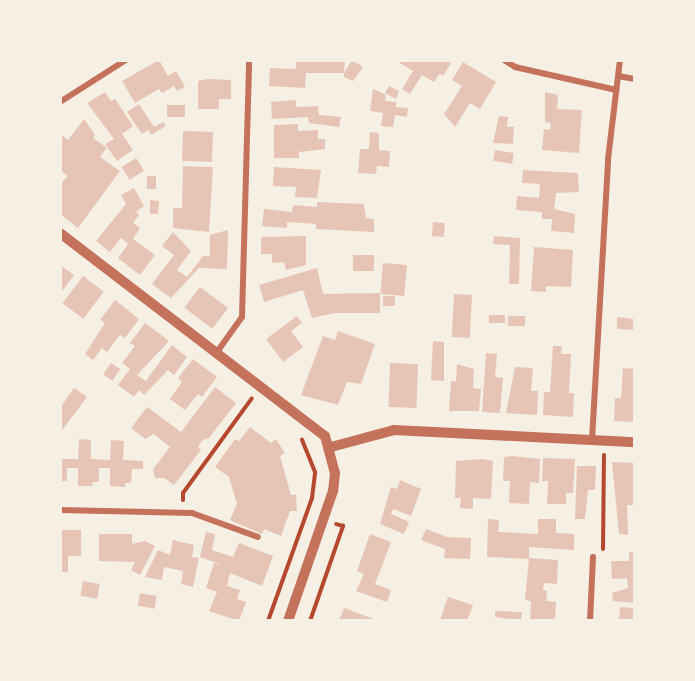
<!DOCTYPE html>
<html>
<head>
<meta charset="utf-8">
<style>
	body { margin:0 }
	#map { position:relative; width:695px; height:681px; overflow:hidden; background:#f6efe4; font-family:Bitter,serif }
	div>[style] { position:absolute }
	.building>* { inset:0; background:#e6c5b7; transform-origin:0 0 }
	.path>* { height:4px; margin:-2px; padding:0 2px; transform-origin:2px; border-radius:2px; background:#b5482f }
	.minor>* { height:6px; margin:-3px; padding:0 3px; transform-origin:3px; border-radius:3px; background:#c5725c }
	.tertiary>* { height:10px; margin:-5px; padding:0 5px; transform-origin:5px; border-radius:5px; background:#c5725c }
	span { translate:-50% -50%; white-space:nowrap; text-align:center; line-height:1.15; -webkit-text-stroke:4.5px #f6efe4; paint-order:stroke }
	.frame { position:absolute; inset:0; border:62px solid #f6efe4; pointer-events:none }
</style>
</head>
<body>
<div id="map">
	<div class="building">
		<i style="clip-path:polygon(159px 60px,168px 76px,176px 71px,185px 87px,177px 91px,174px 86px,162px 93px,159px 89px,135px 103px,122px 81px)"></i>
		<i style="clip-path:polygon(296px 60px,345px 62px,344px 73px,352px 60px,363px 67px,353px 81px,344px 77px,344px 73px,306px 73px,305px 88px,269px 86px,270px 68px,296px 69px)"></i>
		<i style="clip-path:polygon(395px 60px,453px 60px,443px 76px,439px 74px,434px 82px,422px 75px,410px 94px,402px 89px,413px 71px)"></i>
		<i style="clip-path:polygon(463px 62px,496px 82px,480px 109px,470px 103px,455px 127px,444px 114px,462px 86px,452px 80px)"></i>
		<i style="clip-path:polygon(208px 79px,231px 80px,231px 99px,219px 99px,219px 109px,198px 109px,198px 81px)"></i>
		<i style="clip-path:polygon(389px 86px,399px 91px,396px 99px,385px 93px)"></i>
		<i style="clip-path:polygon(373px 89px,386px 95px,385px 101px,396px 102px,396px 107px,408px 108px,407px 117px,395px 115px,393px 127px,381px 126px,383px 113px,370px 111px)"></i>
		<i style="clip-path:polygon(105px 92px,111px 101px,115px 99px,133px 126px,122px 134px,133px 150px,117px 161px,105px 144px,114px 139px,87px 103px)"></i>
		<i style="clip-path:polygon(545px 92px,558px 95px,557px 109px,582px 110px,579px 153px,542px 150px,544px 129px,550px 130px,551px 123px,545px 122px)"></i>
		<i style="clip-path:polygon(296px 100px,296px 107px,318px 106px,319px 115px,341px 117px,339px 127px,309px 123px,308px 117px,272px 119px,271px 102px)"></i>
		<i style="clip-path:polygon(139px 104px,154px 127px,163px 122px,166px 126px,151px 135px,148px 130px,142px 134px,127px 112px)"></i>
		<i style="left:167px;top:105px;width:18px;height:12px"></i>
		<i style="clip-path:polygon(499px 116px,508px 117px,507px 127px,514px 127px,513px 144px,493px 143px)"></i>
		<i style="clip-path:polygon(84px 119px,95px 135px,93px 138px,107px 148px,100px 157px,120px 171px,78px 228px,60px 214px,60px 184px,68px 176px,60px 170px,60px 134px,68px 140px)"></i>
		<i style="clip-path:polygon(298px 124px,298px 131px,318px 130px,318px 139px,325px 139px,325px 149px,299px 152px,299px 158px,274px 158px,274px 125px)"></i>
		<i style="left:183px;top:131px;width:30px;height:30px;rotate:2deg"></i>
		<i style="clip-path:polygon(370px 132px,379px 133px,379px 150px,390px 151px,389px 167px,377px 166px,376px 174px,358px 173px,360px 149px,369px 149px)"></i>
		<i style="left:495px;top:150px;width:19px;height:11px;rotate:9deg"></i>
		<i style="left:136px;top:158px;width:15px;height:17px;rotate:58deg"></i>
		<i style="clip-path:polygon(183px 166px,213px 167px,209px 232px,173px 228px,173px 208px,182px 208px)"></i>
		<i style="clip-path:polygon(274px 167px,321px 170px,317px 198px,295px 197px,296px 187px,273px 186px)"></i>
		<i style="clip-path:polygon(523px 170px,578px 173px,579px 192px,556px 193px,554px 209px,575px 214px,574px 233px,551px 231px,552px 219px,542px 219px,542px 212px,516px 210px,517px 196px,539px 198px,540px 184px,522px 183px)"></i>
		<i style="left:147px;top:176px;width:9px;height:13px"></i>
		<i style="clip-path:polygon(134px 188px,144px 206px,136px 212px,139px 215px,133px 223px,140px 228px,133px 239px,155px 255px,140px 275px,118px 258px,128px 244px,121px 238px,110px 252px,96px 241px,126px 204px,121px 195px)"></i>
		<i style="clip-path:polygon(150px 200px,159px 201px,158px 214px,150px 214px)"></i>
		<i style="clip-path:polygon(317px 202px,364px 204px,366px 218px,374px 219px,374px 232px,316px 229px,316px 224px,287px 222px,287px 228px,262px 226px,264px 209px,292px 212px,293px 205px,317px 207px)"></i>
		<i style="left:433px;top:222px;width:12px;height:14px;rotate:5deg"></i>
		<i style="clip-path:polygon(228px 230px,227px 269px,199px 268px,171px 298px,152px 284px,174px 255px,162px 246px,173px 232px,191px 251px,177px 270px,187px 277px,203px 256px,210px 256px,210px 235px)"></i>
		<i style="clip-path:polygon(306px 236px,306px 265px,286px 270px,284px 262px,272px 263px,272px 254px,261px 254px,261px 237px)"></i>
		<i style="clip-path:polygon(494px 236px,520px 238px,519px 284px,509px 284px,510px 245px,493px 244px)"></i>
		<i style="clip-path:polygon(534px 247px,573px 250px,571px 287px,546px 286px,546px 292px,531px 291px)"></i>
		<i style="left:353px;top:255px;width:21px;height:16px"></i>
		<i style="left:383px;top:263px;width:24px;height:31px;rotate:5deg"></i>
		<i style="clip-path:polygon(60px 265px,74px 275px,60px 294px)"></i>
		<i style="clip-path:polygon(317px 268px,323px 294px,380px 293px,380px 313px,335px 313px,312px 318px,303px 290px,264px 302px,259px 285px)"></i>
		<i style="left:83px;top:276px;width:26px;height:34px;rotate:37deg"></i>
		<i style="left:200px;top:287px;width:35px;height:26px;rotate:37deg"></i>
		<i style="left:454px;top:294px;width:18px;height:43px;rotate:3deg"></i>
		<i style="left:383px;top:296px;width:12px;height:10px"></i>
		<i style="clip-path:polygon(115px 300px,139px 319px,125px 338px,120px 335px,107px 352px,102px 348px,93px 360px,85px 354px,105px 323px,100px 320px)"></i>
		<i style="left:489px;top:315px;width:16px;height:8px"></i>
		<i style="clip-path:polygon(297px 316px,302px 323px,291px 331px,303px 347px,283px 362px,266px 339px)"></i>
		<i style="left:508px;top:316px;width:17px;height:10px"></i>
		<i style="clip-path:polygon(617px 317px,635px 319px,635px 330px,617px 329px)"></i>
		<i style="clip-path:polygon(145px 323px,169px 341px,137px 375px,146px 381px,172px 345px,187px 357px,174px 375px,168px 370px,144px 395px,139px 390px,134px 397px,118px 385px,130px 369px,122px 363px,135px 346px,130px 343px)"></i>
		<i style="clip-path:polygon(338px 331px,375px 344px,361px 384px,347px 382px,338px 405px,301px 395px,323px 336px,335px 340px)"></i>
		<i style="clip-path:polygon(433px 341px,444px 342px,444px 381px,431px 380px)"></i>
		<i style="clip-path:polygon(553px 346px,562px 346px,561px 354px,571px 354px,569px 393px,574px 393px,573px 417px,543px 415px,544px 392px,550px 392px)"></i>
		<i style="clip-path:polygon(486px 353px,497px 354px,495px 377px,503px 378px,500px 413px,482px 412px)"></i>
		<i style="clip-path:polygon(193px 359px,217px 377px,202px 397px,198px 394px,185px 410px,170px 399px,182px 382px,178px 378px)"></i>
		<i style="left:111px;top:363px;width:11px;height:14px;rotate:34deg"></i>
		<i style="left:390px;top:363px;width:28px;height:44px;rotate:2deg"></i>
		<i style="clip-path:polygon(457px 364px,474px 369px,473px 388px,481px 389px,479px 411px,449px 411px,451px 381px,456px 381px)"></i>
		<i style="clip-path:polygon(515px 367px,533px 368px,531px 391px,538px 391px,537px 415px,506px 413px)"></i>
		<i style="clip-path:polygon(623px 368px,635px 369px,635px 422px,614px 421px,615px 398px,621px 398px)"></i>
		<i style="clip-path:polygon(215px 387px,236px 403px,209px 438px,203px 440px,198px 447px,201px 450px,174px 485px,164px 478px,155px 478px,153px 469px,170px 447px,154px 434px,145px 439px,131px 428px,147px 407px,181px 432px)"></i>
		<i style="clip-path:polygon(74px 388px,87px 397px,60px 433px,60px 408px)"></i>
		<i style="clip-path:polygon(250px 427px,271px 443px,276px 439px,285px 453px,280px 456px,291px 495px,296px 495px,297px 511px,290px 511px,281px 536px,264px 529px,262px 534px,230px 520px,237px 504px,229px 477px,215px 467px,235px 439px,239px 441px)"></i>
		<i style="clip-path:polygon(79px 439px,91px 440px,91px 459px,110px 460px,111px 440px,124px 441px,123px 460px,143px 461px,143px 469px,132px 469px,131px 483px,125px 483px,125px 487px,110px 486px,110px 468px,99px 468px,99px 482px,93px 482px,92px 486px,78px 486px,78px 468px,67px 468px,67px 481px,60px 481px,60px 459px,78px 459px)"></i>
		<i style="clip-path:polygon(512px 456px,540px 459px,539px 483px,530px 482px,529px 504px,509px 503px,510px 481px,503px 481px,504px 457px)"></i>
		<i style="clip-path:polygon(543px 458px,575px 459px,573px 493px,566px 493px,566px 504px,547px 504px,548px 481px,542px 481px)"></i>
		<i style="clip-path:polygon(483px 459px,493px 461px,491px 499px,473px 498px,473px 509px,460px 508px,461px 498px,455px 498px,456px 461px)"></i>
		<i style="clip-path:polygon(612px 462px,635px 463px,635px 505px,627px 505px,628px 535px,619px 534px)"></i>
		<i style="clip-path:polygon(577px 466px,596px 466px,595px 490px,588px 490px,585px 519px,575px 519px)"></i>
		<i style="clip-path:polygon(400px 480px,421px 489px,411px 516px,393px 509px,391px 514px,409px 522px,404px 534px,380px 524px,391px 487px,397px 489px)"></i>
		<i style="clip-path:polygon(488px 519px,499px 520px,498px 532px,538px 534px,538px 519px,556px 519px,556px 533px,574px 534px,574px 550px,529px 547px,529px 559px,487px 557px)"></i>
		<i style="clip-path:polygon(426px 529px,447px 537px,471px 538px,470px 559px,444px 558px,445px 549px,421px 540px)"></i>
		<i style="clip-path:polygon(60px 530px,81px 530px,81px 556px,68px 556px,68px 572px,60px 572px)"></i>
		<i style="clip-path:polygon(206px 532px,215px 534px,212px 550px,233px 557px,239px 543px,273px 556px,262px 586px,230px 573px,227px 586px,240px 590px,237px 599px,246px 602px,239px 621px,209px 611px,217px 592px,206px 588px,214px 563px,222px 565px,200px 557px)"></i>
		<i style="clip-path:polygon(99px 534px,132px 534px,132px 544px,145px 541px,155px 546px,140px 575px,131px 570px,135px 562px,99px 561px)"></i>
		<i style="clip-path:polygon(370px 534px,391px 542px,375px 584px,391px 590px,387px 602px,356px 591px,364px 574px,357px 571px)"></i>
		<i style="clip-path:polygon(173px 540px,194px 545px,192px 557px,199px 558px,193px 587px,181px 584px,183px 571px,164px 567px,162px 580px,145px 577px,158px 550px,170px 555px)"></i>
		<i style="clip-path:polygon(629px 552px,635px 552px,635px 603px,613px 601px,612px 593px,628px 588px,627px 578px,612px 579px,611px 561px,629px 561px)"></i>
		<i style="clip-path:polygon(529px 558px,558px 560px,557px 584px,544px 583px,543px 590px,547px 591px,546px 601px,556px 602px,555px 621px,530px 621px,531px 601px,525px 600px)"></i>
		<i style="left:83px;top:581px;width:17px;height:15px;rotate:10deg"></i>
		<i style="left:140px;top:593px;width:17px;height:13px;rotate:10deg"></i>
		<i style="clip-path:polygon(448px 597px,473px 605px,467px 621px,440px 620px)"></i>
		<i style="left:620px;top:607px;width:15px;height:14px;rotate:4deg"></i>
		<i style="clip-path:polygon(344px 608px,379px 621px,339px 621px)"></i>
		<i style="clip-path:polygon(495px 611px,522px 612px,521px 621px,495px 617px)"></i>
	</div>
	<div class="path">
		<i style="left:183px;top:500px;width:7px;rotate:-90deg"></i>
		<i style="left:183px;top:493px;width:117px;rotate:-54deg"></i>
		<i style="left:603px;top:549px;width:94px;rotate:-89.4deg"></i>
		<i style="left:268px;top:621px;width:131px;rotate:-70.3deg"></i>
		<i style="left:312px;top:498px;width:26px;rotate:-83deg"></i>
		<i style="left:315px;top:472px;width:35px;rotate:-112deg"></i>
		<i style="left:310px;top:621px;width:101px;rotate:-70.8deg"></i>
		<i style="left:343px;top:526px;width:7px;rotate:-164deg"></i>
	</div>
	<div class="minor">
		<i style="left:504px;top:60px;width:13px;rotate:32deg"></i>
		<i style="left:515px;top:67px;width:104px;rotate:12.8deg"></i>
		<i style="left:618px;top:76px;width:17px;rotate:10deg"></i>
		<i style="left:60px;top:102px;width:78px;rotate:-32.5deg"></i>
		<i style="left:217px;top:352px;width:43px;rotate:-54.5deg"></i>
		<i style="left:242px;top:317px;width:257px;rotate:-88.4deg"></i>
		<i style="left:592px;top:440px;width:281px;rotate:-86.7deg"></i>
		<i style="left:608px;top:159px;width:100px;rotate:-83.1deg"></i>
		<i style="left:60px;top:510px;width:132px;rotate:1.3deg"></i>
		<i style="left:192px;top:513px;width:70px;rotate:20deg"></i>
		<i style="left:590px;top:621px;width:64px;rotate:-87.3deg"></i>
	</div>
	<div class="tertiary">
		<i style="left:60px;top:233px;width:334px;rotate:37.5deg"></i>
		<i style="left:325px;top:436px;width:38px;rotate:75deg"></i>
		<i style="left:335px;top:473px;width:18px;rotate:96deg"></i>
		<i style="left:333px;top:491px;width:138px;rotate:109.1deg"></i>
		<i style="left:331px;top:447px;width:65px;rotate:-15.1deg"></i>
		<i style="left:394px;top:430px;width:241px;rotate:2.9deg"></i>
	</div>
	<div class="frame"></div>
</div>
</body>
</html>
